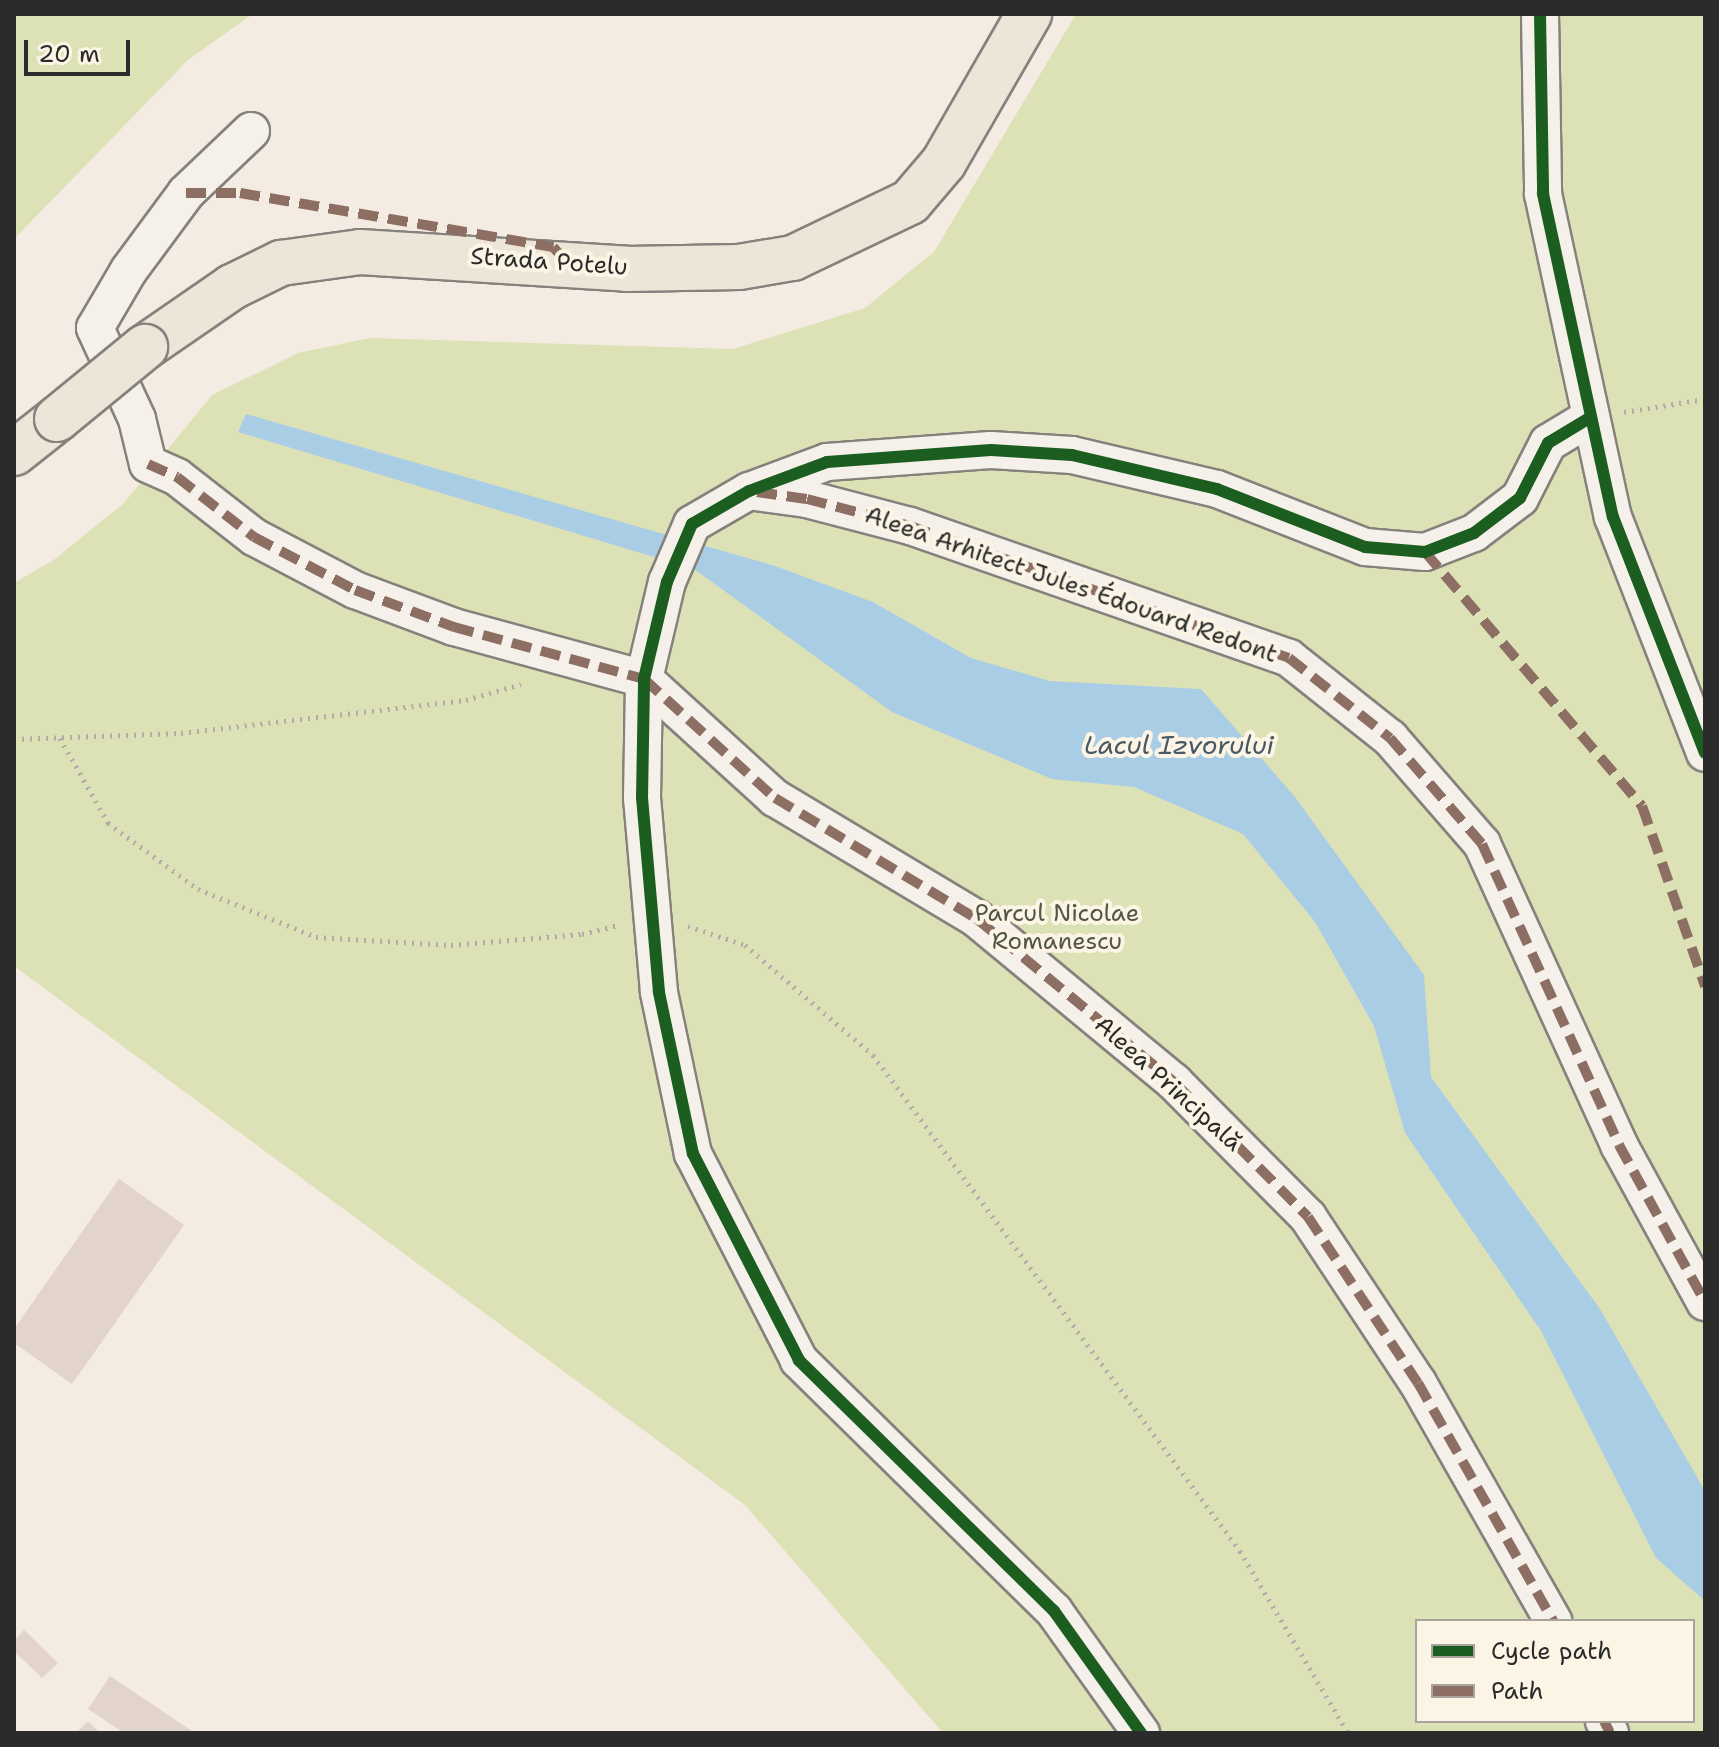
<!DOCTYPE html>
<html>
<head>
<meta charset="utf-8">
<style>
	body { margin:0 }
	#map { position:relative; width:1719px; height:1747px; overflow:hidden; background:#f4ebe2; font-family:"Shantell Sans",sans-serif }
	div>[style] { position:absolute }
	.green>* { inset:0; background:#dce2b5 }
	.water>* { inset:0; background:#aacde6 }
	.building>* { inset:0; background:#e2d3cd }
	.path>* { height:5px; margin-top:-2.5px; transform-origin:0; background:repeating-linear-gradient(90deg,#b0ada9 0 2px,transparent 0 8px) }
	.roads { filter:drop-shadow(2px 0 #85817d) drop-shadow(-2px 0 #85817d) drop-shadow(0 2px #85817d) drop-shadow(0 -2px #85817d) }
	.minor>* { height:36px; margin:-18px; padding:0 18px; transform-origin:18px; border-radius:18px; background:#f5f1ea }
	.major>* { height:44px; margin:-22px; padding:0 22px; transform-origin:22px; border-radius:22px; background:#ece6d9 }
	.bridges { filter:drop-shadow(2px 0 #85817d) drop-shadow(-2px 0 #85817d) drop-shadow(0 2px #85817d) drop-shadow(0 -2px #85817d) }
	.major-bridge>* { height:44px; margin:-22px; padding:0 22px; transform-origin:22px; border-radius:22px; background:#ece6d9 }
	.quiet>* { height:10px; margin-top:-5px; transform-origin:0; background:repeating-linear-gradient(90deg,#8d6e63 0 20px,transparent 0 30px) }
	.cycleway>* { height:12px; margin:-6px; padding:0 6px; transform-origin:6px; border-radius:6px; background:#1b5e20 }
	span { translate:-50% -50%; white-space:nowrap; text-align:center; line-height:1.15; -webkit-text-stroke:8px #fcf5e5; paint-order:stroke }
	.street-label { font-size:24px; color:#2b2b2b }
	.park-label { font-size:24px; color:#525744 }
	.water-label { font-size:26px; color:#485864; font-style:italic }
	.frame { position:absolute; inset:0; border:16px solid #2b2b2b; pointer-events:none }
	.legend { position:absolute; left:1415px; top:1619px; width:280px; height:104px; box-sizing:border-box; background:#fcf5e5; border:2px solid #a8a49b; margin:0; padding:10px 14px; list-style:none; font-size:24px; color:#2b2b2b }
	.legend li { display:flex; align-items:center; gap:16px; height:40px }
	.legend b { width:40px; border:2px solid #a8a49b }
	.scale { position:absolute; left:24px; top:40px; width:106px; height:36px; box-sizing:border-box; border:4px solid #2b2b2b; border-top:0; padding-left:10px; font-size:24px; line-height:28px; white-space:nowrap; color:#2b2b2b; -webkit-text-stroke:6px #fcf5e5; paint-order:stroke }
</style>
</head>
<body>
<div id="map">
	<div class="green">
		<i style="clip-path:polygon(14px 14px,253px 14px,189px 59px,14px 239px)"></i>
		<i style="clip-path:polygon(evenodd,1076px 14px,1705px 14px,1705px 1733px,943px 1733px,745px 1505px,14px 966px,14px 583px,55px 559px,124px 503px,212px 395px,298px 353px,370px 338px,733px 349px,865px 308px,934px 252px,1076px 14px,1417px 1621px,1693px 1621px,1693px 1721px,1417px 1721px,1417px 1621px)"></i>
	</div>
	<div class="water">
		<i style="clip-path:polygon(246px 414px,775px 566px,873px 602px,971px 658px,1050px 681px,1201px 689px,1295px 797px,1424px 975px,1431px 1077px,1600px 1309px,1705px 1491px,1705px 1601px,1656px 1558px,1541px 1331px,1405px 1133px,1374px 1026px,1315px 922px,1243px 834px,1134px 787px,1052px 779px,892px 712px,694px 569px,238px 432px)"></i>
	</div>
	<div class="building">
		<i style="clip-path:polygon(119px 1179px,184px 1225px,72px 1384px,14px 1343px,14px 1329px)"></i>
		<i style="clip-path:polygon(24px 1630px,58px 1663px,42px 1678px,14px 1651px,14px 1640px)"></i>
		<i style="clip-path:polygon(110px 1676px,195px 1733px,124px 1733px,88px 1709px)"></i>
		<i style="clip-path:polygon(88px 1721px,100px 1733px,76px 1733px)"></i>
	</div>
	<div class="path">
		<i style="left:1624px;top:412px;width:82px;rotate:-9.1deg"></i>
		<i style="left:60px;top:738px;width:98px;rotate:60.5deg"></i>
		<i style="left:108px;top:823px;width:112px;rotate:36.3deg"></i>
		<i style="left:198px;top:889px;width:127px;rotate:22.1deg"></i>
		<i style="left:316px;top:937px;width:135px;rotate:3.4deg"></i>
		<i style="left:451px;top:945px;width:131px;rotate:-4.8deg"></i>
		<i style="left:582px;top:934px;width:36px;rotate:-14deg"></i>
		<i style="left:14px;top:739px;width:167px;rotate:-2.1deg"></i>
		<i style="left:181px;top:733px;width:287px;rotate:-6.6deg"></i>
		<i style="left:466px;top:700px;width:57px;rotate:-16.2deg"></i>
		<i style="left:688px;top:926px;width:60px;rotate:18.4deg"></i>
		<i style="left:745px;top:945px;width:169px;rotate:40.7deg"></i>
		<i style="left:873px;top:1055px;width:617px;rotate:53.5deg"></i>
		<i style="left:1240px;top:1551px;width:212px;rotate:59.3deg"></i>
	</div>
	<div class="roads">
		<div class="minor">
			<i style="left:1540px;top:14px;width:180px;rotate:89deg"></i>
			<i style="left:1543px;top:194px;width:330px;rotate:77.8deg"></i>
			<i style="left:1613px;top:517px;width:253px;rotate:68.7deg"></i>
			<i style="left:251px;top:131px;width:90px;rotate:136.4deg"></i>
			<i style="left:186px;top:193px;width:96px;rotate:126.5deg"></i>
			<i style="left:129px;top:270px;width:67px;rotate:120.4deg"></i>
			<i style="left:95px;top:328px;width:100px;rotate:65.2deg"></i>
			<i style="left:137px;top:419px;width:46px;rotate:76.3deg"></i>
			<i style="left:148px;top:464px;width:32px;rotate:24deg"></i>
			<i style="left:177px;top:477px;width:98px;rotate:37.9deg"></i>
			<i style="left:254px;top:537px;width:114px;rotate:27.7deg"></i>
			<i style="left:355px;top:590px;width:106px;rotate:20.5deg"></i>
			<i style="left:454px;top:627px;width:197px;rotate:15.3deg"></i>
			<i style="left:644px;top:679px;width:177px;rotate:42.3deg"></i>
			<i style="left:775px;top:798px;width:235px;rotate:30.9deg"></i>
			<i style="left:977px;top:919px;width:256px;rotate:39.6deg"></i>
			<i style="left:1174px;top:1082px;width:190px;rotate:45.2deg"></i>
			<i style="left:1308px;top:1217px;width:199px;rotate:56.5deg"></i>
			<i style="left:1418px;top:1383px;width:274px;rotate:60.4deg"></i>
			<i style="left:755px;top:492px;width:52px;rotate:7.7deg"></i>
			<i style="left:807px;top:499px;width:106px;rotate:14.7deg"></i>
			<i style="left:910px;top:526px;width:401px;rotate:19.2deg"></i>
			<i style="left:1289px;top:658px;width:129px;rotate:38.4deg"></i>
			<i style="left:1390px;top:738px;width:140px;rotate:49deg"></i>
			<i style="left:1482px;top:844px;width:331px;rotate:65.5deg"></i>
			<i style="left:1619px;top:1145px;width:179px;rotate:61.3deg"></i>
			<i style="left:1604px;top:1721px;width:13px;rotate:63deg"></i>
			<i style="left:1141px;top:1733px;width:150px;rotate:-125.5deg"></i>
			<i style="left:1054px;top:1611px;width:358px;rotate:-135.5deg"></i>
			<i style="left:799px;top:1360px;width:232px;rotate:-117.2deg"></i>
			<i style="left:693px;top:1154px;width:166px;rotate:-101.9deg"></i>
			<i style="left:659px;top:992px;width:195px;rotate:-95deg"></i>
			<i style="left:642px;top:798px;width:119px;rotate:-89deg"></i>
			<i style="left:644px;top:679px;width:100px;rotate:-76.7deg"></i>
			<i style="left:667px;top:582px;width:63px;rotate:-66.7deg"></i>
			<i style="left:692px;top:524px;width:66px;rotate:-30.1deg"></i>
			<i style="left:749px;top:491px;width:83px;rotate:-20.4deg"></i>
			<i style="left:827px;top:462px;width:164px;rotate:-4.2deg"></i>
			<i style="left:991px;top:450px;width:81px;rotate:3.5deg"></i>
			<i style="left:1072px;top:455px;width:149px;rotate:13.2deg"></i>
			<i style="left:1217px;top:489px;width:159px;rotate:21.4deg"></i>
			<i style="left:1365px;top:547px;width:60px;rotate:4.8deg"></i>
			<i style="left:1425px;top:552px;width:53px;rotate:-21.2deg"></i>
			<i style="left:1474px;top:533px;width:58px;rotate:-37.3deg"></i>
			<i style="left:1520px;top:498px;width:62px;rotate:-63deg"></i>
			<i style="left:1548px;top:443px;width:50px;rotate:-31.2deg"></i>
		</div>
		<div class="major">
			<i style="left:145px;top:347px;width:106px;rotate:-34.6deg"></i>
			<i style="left:232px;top:287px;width:55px;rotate:-26.1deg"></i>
			<i style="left:281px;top:263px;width:80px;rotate:-7.9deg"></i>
			<i style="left:360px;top:252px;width:268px;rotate:3.6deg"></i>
			<i style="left:627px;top:269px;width:112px;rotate:-1deg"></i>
			<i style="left:739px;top:267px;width:55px;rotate:-9.5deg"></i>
			<i style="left:793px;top:258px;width:130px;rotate:-25.6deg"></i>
			<i style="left:910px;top:202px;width:52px;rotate:-49.6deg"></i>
			<i style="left:944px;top:162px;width:171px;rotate:-60.1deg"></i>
			<i style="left:14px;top:453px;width:55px;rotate:-38.3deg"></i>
		</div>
	</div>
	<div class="bridges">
		<div class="major-bridge">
			<i style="left:57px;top:419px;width:114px;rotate:-39.3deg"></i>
		</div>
	</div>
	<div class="quiet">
		<i style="left:186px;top:193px;width:54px"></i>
		<i style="left:240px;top:193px;width:318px;rotate:9.8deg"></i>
		<i style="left:553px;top:247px;width:23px;rotate:47deg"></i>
		<i style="left:148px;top:464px;width:32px;rotate:24deg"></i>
		<i style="left:177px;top:477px;width:98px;rotate:37.9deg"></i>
		<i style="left:254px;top:537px;width:114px;rotate:27.7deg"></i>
		<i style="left:355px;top:590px;width:106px;rotate:20.5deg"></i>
		<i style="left:454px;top:627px;width:197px;rotate:15.3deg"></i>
		<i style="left:644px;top:679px;width:177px;rotate:42.3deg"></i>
		<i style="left:775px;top:798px;width:235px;rotate:30.9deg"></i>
		<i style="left:977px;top:919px;width:256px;rotate:39.6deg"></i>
		<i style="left:1174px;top:1082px;width:190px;rotate:45.2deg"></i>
		<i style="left:1308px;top:1217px;width:199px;rotate:56.5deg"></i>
		<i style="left:1418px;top:1383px;width:274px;rotate:60.4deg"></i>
		<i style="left:757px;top:492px;width:50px;rotate:8deg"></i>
		<i style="left:807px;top:499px;width:106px;rotate:14.7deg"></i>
		<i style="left:910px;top:526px;width:401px;rotate:19.2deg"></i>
		<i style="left:1289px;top:658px;width:129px;rotate:38.4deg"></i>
		<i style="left:1390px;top:738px;width:140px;rotate:49deg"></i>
		<i style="left:1482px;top:844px;width:331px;rotate:65.5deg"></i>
		<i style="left:1619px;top:1145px;width:179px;rotate:61.3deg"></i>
		<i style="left:1425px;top:552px;width:334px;rotate:49.5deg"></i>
		<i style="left:1642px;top:806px;width:191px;rotate:70.7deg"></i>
		<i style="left:1604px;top:1721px;width:13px;rotate:63deg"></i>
	</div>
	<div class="cycleway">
		<i style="left:1540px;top:14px;width:180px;rotate:89deg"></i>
		<i style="left:1543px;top:194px;width:330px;rotate:77.8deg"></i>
		<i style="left:1613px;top:517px;width:253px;rotate:68.7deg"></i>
		<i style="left:1141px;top:1733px;width:150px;rotate:-125.5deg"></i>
		<i style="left:1054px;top:1611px;width:358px;rotate:-135.5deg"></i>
		<i style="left:799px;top:1360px;width:232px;rotate:-117.2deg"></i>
		<i style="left:693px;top:1154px;width:166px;rotate:-101.9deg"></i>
		<i style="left:659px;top:992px;width:195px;rotate:-95deg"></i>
		<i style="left:642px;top:798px;width:119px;rotate:-89deg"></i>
		<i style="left:644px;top:679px;width:100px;rotate:-76.7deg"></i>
		<i style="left:667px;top:582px;width:63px;rotate:-66.7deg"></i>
		<i style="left:692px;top:524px;width:66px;rotate:-30.1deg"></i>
		<i style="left:749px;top:491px;width:83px;rotate:-20.4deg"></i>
		<i style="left:827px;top:462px;width:164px;rotate:-4.2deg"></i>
		<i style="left:991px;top:450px;width:81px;rotate:3.5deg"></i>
		<i style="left:1072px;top:455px;width:149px;rotate:13.2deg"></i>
		<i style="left:1217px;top:489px;width:159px;rotate:21.4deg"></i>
		<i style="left:1365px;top:547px;width:60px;rotate:4.8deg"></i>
		<i style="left:1425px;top:552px;width:53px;rotate:-21.2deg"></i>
		<i style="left:1474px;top:533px;width:58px;rotate:-37.3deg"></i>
		<i style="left:1520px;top:498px;width:62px;rotate:-63deg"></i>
		<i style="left:1548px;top:443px;width:50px;rotate:-31.2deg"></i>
	</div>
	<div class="street-label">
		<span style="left:549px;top:262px;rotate:4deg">Strada Potelu</span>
		<span style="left:1071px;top:585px;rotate:19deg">Aleea Arhitect Jules Édouard Redont</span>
		<span style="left:1168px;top:1084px;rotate:42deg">Aleea Principală</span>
	</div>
	<div class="park-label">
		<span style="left:1057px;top:928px">Parcul Nicolae<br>Romanescu</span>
	</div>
	<div class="water-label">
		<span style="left:1179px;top:745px">Lacul Izvorului</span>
	</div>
	<div class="frame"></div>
	<ul class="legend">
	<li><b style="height:10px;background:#1b5e20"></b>Cycle path</li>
	<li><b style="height:10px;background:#8d6e63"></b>Path</li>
	</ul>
	<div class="scale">20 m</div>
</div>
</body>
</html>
